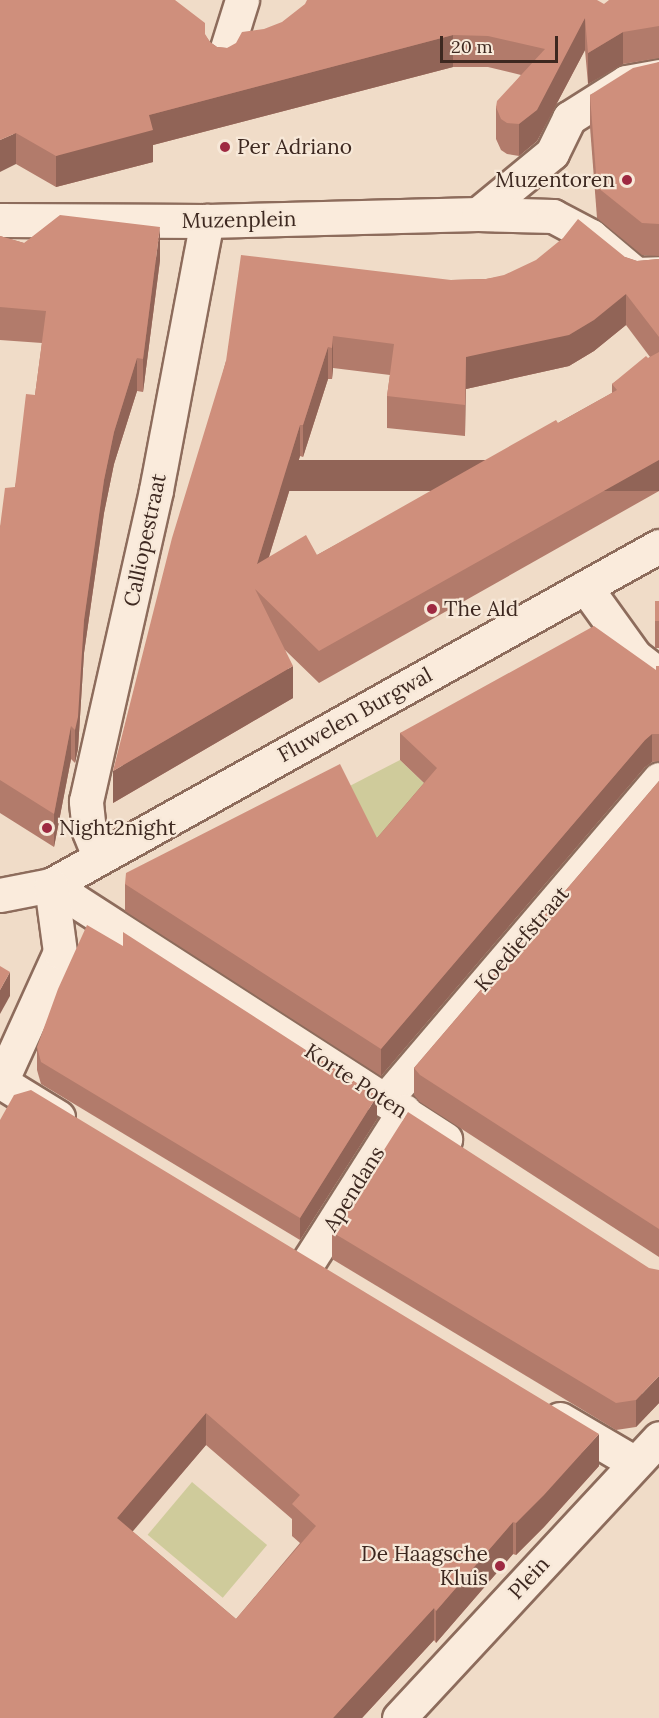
<!DOCTYPE html>
<html>
<head>
<meta charset="utf-8">
<style>
	body { margin:0 }
	#map { position:relative; width:659px; height:1718px; overflow:hidden; background:#f0dcc8; font-family:Lora,serif }
	div>[style] { position:absolute }
	.green>* { inset:0; background:#cfcb9b; transform-origin:0 0 }
	.roads { filter:drop-shadow(2px 0 #8d6c5c) drop-shadow(-2px 0 #8d6c5c) drop-shadow(0 2px #8d6c5c) drop-shadow(0 -2px #8d6c5c) }
	.minor>* { height:33px; margin:-16.5px; padding:0 16.5px; transform-origin:16.5px; border-radius:16.5px; background:#faebdc }
	.wall>* { inset:0; background:#b27b6b; transform-origin:0 0 }
	.shaded-wall>* { inset:0; background:#916457; transform-origin:0 0 }
	.building>* { inset:0; background:#cf8f7c; transform-origin:0 0 }
	.dots>* { width:16px; height:16px; translate:-50% -50%; box-sizing:border-box; border:3px solid #f7e8d8; border-radius:50% }
	span { translate:-50% -50%; white-space:nowrap; text-align:center; line-height:1.15; -webkit-text-stroke:4.5px #f7e8d8; paint-order:stroke }
	.poi-label { font-size:21px; color:#3d2820 }
	.left { translate:0 -50%; text-align:left }
	.right { translate:-100% -50%; text-align:right }
	.street-label { font-size:21px; color:#3d2820 }
	.scale { position:absolute; left:440px; top:36px; width:118px; height:27px; box-sizing:border-box; border:3px solid #3d2820; border-top:0; padding-left:8px; font-size:18px; line-height:21px; white-space:nowrap; color:#3d2820; -webkit-text-stroke:4px #f7e8d8; paint-order:stroke }
</style>
</head>
<body>
<div id="map">
	<div class="green">
		<i style="clip-path:polygon(400px 760px,429px 788px,368px 864px,340px 791px)"></i>
		<i style="left:192px;top:1482px;width:98px;height:69px;rotate:40deg"></i>
	</div>
	<div class="roads">
		<div class="minor">
			<i style="left:223px;top:61px;width:64px;rotate:-72.7deg"></i>
			<i style="left:478px;top:214px;width:96px;rotate:-39.5deg"></i>
			<i style="left:552px;top:153px;width:39px;rotate:-64deg"></i>
			<i style="left:569px;top:118px;width:67px;rotate:-32.3deg"></i>
			<i style="left:626px;top:82px;width:34px;rotate:-10deg"></i>
			<i style="left:0;top:220px;width:207px;rotate:0.3deg"></i>
			<i style="left:207px;top:221px;width:271px;rotate:-1.5deg"></i>
			<i style="left:478px;top:214px;width:75px;rotate:1.5deg"></i>
			<i style="left:553px;top:216px;width:43px;rotate:27.8deg"></i>
			<i style="left:591px;top:236px;width:59px;rotate:40.2deg"></i>
			<i style="left:636px;top:274px;width:23px;rotate:-2deg"></i>
			<i style="left:586px;top:588px;width:84px;rotate:54.2deg"></i>
			<i style="left:635px;top:656px;width:31px;rotate:38deg"></i>
			<i style="left:99px;top:856px;width:27px;rotate:-112deg"></i>
			<i style="left:89px;top:831px;width:30px;rotate:-96deg"></i>
			<i style="left:86px;top:801px;width:319px;rotate:-77.3deg"></i>
			<i style="left:156px;top:490px;width:274px;rotate:-79.3deg"></i>
			<i style="left:51px;top:885px;width:469px;rotate:32.8deg"></i>
			<i style="left:0;top:895px;width:52px;rotate:-11.1deg"></i>
			<i style="left:51px;top:885px;width:696px;rotate:-29.14deg"></i>
			<i style="left:1px;top:1082px;width:67px;rotate:31.6deg"></i>
			<i style="left:0;top:1084px;width:145px;rotate:-65.6deg"></i>
			<i style="left:60px;top:952px;width:68px;rotate:-97.7deg"></i>
			<i style="left:385px;top:1100px;width:422px;rotate:-49.5deg"></i>
			<i style="left:305px;top:1267px;width:185px;rotate:-57.6deg"></i>
			<i style="left:560px;top:1419px;width:87px;rotate:30.4deg"></i>
			<i style="left:399px;top:1718px;width:382px;rotate:-47.1deg"></i>
		</div>
	</div>
	<div class="wall">
		<i style="clip-path:polygon(0 0,205px 35px,210px 42px,217px 47px,227px 48px,604px 4px,659px 0,659px 58px,623px 64px,588px 84px,585px 50px,537px 141px,519px 156px,507px 154px,501px 150px,496px 139px,496px 107px,521px 75px,488px 67px,453px 67px,153px 145px,153px 162px,56px 187px,16px 164px)"></i>
		<i style="clip-path:polygon(659px 62px,659px 256px,642px 255px,597px 218px,590px 127px,590px 95px)"></i>
		<i style="clip-path:polygon(0 236px,24px 243px,160px 260px,143px 392px,137px 391px,114px 464px,104px 513px,84px 653px,78px 749px,75px 763px,71px 759px,54px 847px,0 813px,0 527px,15px 487px,35px 395px,42px 343px,0 340px)"></i>
		<i style="clip-path:polygon(evenodd,625px 257px,637px 261px,659px 259px,659px 491px,319px 683px,285px 650px,293px 698px,113px 803px,226px 361px,451px 280px,486px 279px,625px 257px,626px 325px,650px 357px,612px 384px,612px 393px,558px 423px,317px 555px,269px 557px,300px 456px,303px 457px,328px 379px,332px 379px,333px 368px,390px 375px,387px 396px,387px 428px,465px 436px,466px 389px,569px 366px,594px 351px,626px 325px)"></i>
		<i style="left:655px;top:601px;width:4px;height:47px"></i>
		<i style="clip-path:polygon(659px 666px,659px 761px,652px 762px,645px 767px,381px 1076px,125px 911px,125px 884px,377px 838px,424px 783px,400px 760px,400px 733px,656px 670px)"></i>
		<i style="clip-path:polygon(659px 781px,659px 1257px,420px 1102px,414px 1095px,414px 1068px)"></i>
		<i style="clip-path:polygon(123px 946px,377px 1119px,300px 1240px,41px 1084px,37px 1070px,37px 1047px)"></i>
		<i style="clip-path:polygon(evenodd,0 1120px,599px 1466px,544px 1527px,516px 1555px,513px 1554px,436px 1643px,434px 1640px,362px 1718px,0 1718px,0 1120px,206px 1445px,292px 1519px,292px 1536px,300px 1543px,236px 1619px,132px 1531px,206px 1445px)"></i>
		<i style="clip-path:polygon(332px 1232px,659px 1403px,636px 1427px,616px 1430px,332px 1259px)"></i>
	</div>
	<div class="shaded-wall">
		<i style="clip-path:polygon(585px 18px,585px 50px,537px 141px,519px 156px,519px 124px)"></i>
		<i style="clip-path:polygon(623px 32px,623px 64px,588px 84px,588px 53px)"></i>
		<i style="clip-path:polygon(453px 35px,453px 67px,153px 145px,153px 162px,56px 187px,56px 156px,149px 115px)"></i>
		<i style="clip-path:polygon(16px 133px,16px 164px,0 172px,0 140px)"></i>
		<i style="clip-path:polygon(160px 227px,160px 260px,143px 392px,143px 359px)"></i>
		<i style="clip-path:polygon(626px 294px,626px 325px,594px 351px,569px 366px,466px 389px,465px 436px,466px 357px)"></i>
		<i style="clip-path:polygon(333px 336px,333px 368px,332px 379px,332px 348px)"></i>
		<i style="clip-path:polygon(328px 347px,328px 379px,303px 457px,303px 425px)"></i>
		<i style="clip-path:polygon(137px 358px,137px 391px,114px 464px,104px 513px,84px 653px,78px 749px,75px 763px,75px 730px,84px 620px,104px 480px,114px 432px)"></i>
		<i style="clip-path:polygon(300px 425px,300px 456px,258px 592px,257px 564px)"></i>
		<i style="left:659px;top:460px;width:31px;height:390px;rotate:90deg"></i>
		<i style="clip-path:polygon(293px 666px,293px 698px,113px 803px,113px 771px)"></i>
		<i style="clip-path:polygon(71px 726px,71px 759px,54px 847px,54px 814px)"></i>
		<i style="clip-path:polygon(652px 734px,652px 762px,645px 767px,381px 1076px,381px 1049px,645px 740px)"></i>
		<i style="clip-path:polygon(10px 972px,10px 996px,0 1014px,0 990px)"></i>
		<i style="clip-path:polygon(377px 1096px,377px 1119px,300px 1240px,300px 1218px)"></i>
		<i style="clip-path:polygon(659px 1376px,659px 1403px,636px 1427px,636px 1400px)"></i>
		<i style="clip-path:polygon(206px 1413px,206px 1445px,117px 1550px,117px 1518px)"></i>
		<i style="clip-path:polygon(599px 1434px,599px 1466px,544px 1527px,516px 1555px,516px 1523px)"></i>
		<i style="clip-path:polygon(513px 1522px,513px 1554px,436px 1643px,436px 1611px)"></i>
		<i style="clip-path:polygon(434px 1608px,434px 1640px,362px 1718px,333px 1718px)"></i>
	</div>
	<div class="building">
		<i style="clip-path:polygon(0 0,175px 0,205px 23px,205px 34px,210px 42px,217px 47px,227px 48px,236px 43px,242px 32px,264px 29px,282px 22px,305px 4px,307px 0,597px 0,604px 4px,609px 0,659px 0,659px 26px,623px 32px,588px 53px,585px 18px,537px 110px,519px 124px,507px 123px,501px 119px,496px 107px,497px 101px,545px 49px,488px 36px,453px 35px,149px 115px,153px 130px,56px 156px,16px 133px,0 140px)"></i>
		<i style="clip-path:polygon(659px 62px,659px 224px,642px 223px,597px 187px,590px 95px,633px 68px)"></i>
		<i style="clip-path:polygon(60px 215px,160px 227px,143px 359px,137px 358px,114px 432px,104px 480px,84px 620px,78px 717px,75px 730px,71px 726px,54px 814px,0 780px,0 527px,5px 488px,15px 487px,26px 394px,35px 395px,46px 311px,0 307px,0 236px,24px 243px)"></i>
		<i style="clip-path:polygon(578px 219px,625px 257px,637px 261px,659px 259px,659px 337px,626px 294px,594px 320px,569px 335px,466px 357px,465px 405px,387px 396px,394px 344px,333px 336px,332px 348px,328px 347px,303px 425px,300px 425px,257px 564px,306px 535px,317px 555px,556px 420px,558px 423px,617px 390px,612px 384px,646px 356px,648px 358px,659px 352px,659px 460px,319px 651px,255px 589px,293px 666px,113px 771px,172px 538px,226px 361px,241px 255px,451px 280px,486px 279px,504px 275px,536px 260px,563px 238px)"></i>
		<i style="left:655px;top:601px;width:4px;height:20px"></i>
		<i style="clip-path:polygon(594px 626px,656px 670px,656px 666px,659px 666px,659px 734px,652px 734px,645px 740px,381px 1049px,125px 884px,126px 873px,340px 764px,377px 838px,437px 768px,400px 733px)"></i>
		<i style="clip-path:polygon(659px 781px,659px 1229px,420px 1075px,414px 1068px)"></i>
		<i style="clip-path:polygon(87px 925px,123px 946px,123px 932px,377px 1096px,300px 1218px,41px 1062px,37px 1047px,58px 989px)"></i>
		<i style="clip-path:polygon(0 966px,10px 972px,0 990px)"></i>
		<i style="clip-path:polygon(evenodd,31px 1090px,599px 1434px,544px 1495px,516px 1523px,513px 1522px,436px 1611px,434px 1608px,333px 1718px,0 1718px,0 1120px,14px 1095px,31px 1090px,206px 1413px,300px 1495px,292px 1504px,316px 1526px,236px 1619px,117px 1518px,206px 1413px)"></i>
		<i style="clip-path:polygon(408px 1112px,649px 1268px,659px 1270px,659px 1376px,636px 1400px,616px 1403px,332px 1232px)"></i>
	</div>
	<div class="dots">
		<i style="left:225px;top:147px;background:#9e2941"></i>
		<i style="left:627px;top:180px;background:#9e2941"></i>
		<i style="left:432px;top:609px;background:#9e2941"></i>
		<i style="left:47px;top:828px;background:#9e2941"></i>
		<i style="left:500px;top:1566px;background:#9e2941"></i>
	</div>
	<div class="poi-label">
		<span class="left" style="left:237px;top:147px">Per Adriano</span>
		<span class="right" style="left:615px;top:180px">Muzentoren</span>
		<span class="left" style="left:444px;top:609px">The Ald</span>
		<span class="left" style="left:59px;top:828px">Night2night</span>
		<span class="right" style="left:488px;top:1566px">De Haagsche<br>Kluis</span>
	</div>
	<div class="street-label">
		<span style="left:239px;top:220px;rotate:-1deg">Muzenplein</span>
		<span style="left:145px;top:540px;rotate:-78deg">Calliopestraat</span>
		<span style="left:355px;top:715px;rotate:-29deg">Fluwelen Burgwal</span>
		<span style="left:522px;top:939px;rotate:-49deg">Koediefstraat</span>
		<span style="left:356px;top:1081px;rotate:33deg">Korte Poten</span>
		<span style="left:354px;top:1189px;rotate:-58deg">Apendans</span>
		<span style="left:529px;top:1578px;rotate:-47deg">Plein</span>
	</div>
	<div class="scale">20 m</div>
</div>
</body>
</html>
